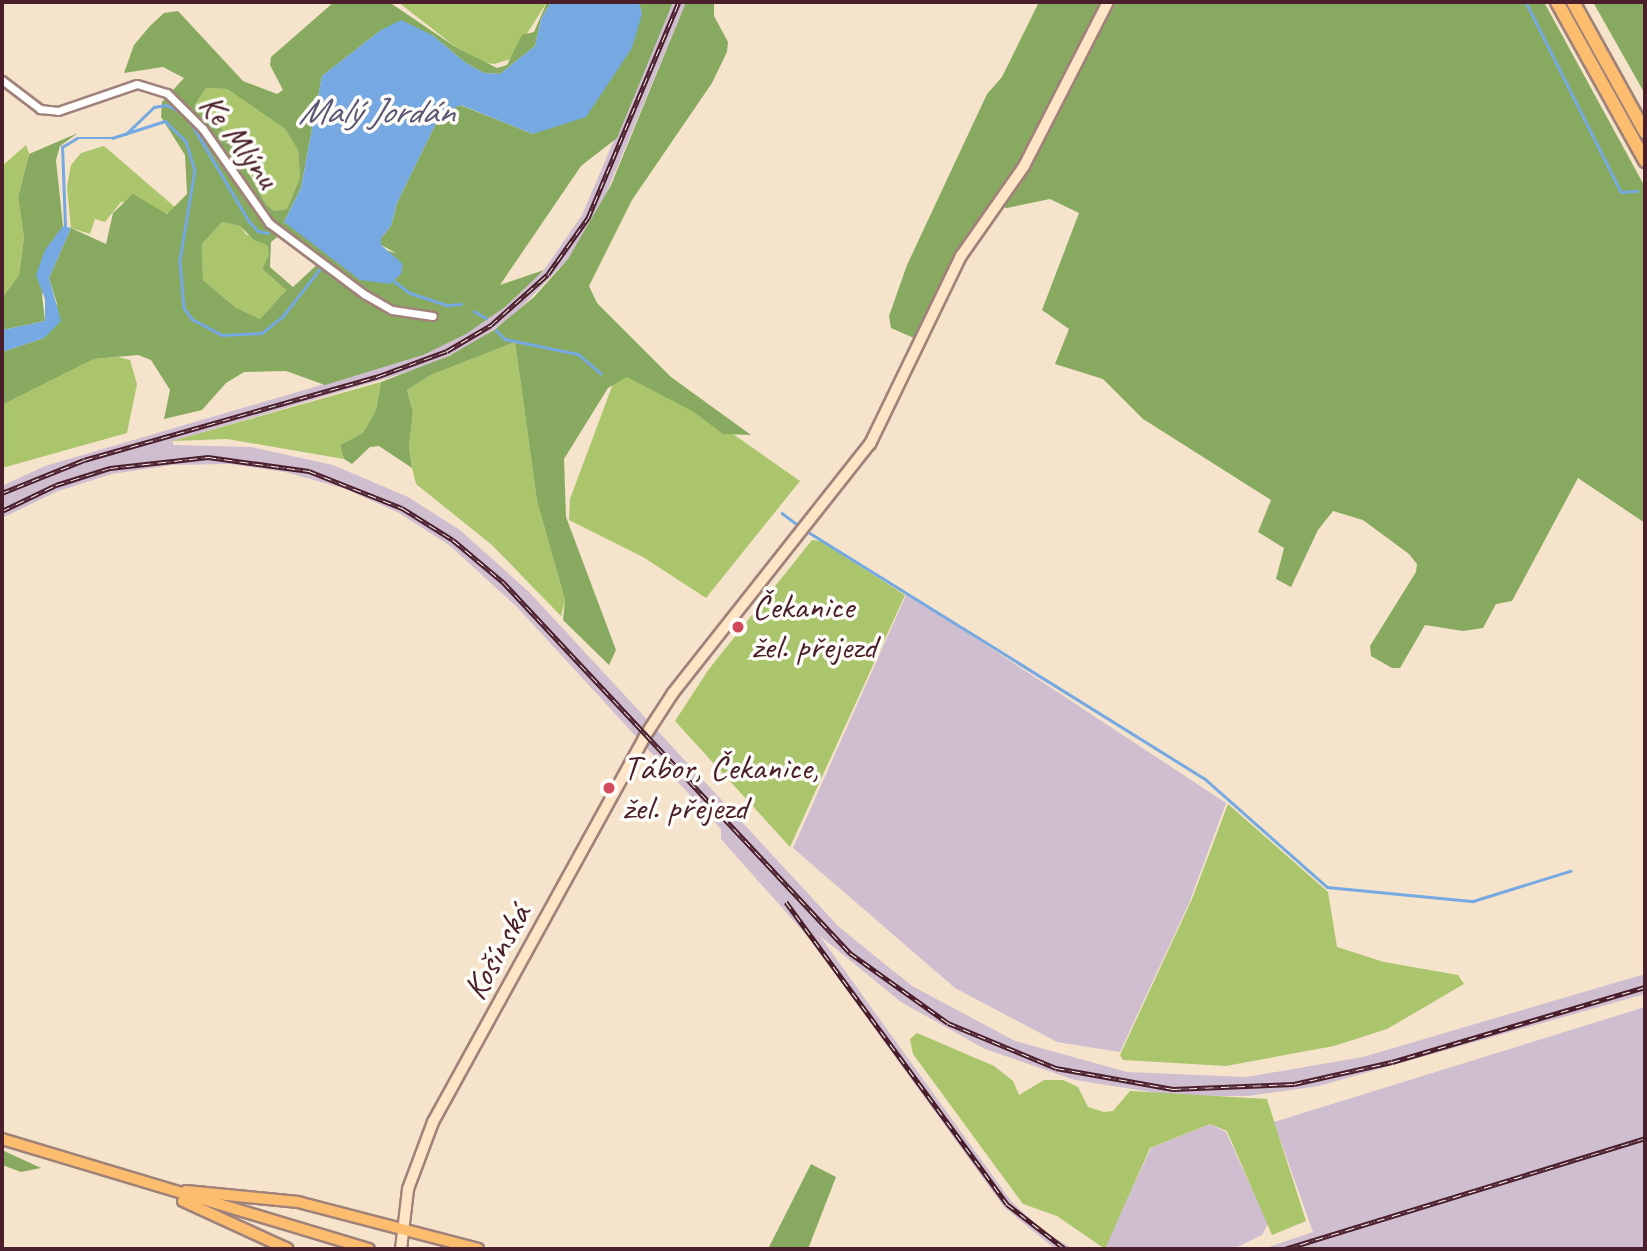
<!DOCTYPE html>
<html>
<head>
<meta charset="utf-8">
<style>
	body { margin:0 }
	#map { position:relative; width:1647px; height:1251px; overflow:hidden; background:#f5e4cb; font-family:Caveat,sans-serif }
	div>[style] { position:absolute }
	.industrial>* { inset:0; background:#cfbdd0 }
	.green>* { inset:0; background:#abc56c }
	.forest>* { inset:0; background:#88aa60 }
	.water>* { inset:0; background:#76a9e2 }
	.stream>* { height:2.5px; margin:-1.25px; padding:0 1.25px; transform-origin:1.25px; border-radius:1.25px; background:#76a9e2 }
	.roads { filter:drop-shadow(2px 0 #a0827b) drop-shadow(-2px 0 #a0827b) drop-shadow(0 2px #a0827b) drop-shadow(0 -2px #a0827b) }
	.street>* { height:7px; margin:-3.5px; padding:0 3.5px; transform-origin:3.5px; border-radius:3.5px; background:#fff }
	.secondary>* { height:10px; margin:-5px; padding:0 5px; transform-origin:5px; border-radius:5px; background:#fee5c5 }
	.primary>* { height:10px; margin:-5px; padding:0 5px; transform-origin:5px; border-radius:5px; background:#fcbd6f }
	.highway>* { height:12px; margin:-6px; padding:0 6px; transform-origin:6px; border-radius:6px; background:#fcbd6f }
	.rail>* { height:5px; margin-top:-2.5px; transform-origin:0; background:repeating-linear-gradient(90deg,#fdfcf7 0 8px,#4a1f2b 0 16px); box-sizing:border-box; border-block:2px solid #4a1f2b }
	.dots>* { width:19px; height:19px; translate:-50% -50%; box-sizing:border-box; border:4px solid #fdfcf7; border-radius:50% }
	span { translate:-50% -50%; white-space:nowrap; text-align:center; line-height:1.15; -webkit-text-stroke:7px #fdfcf7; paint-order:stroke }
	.street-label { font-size:35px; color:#4a1f2b }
	.poi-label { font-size:35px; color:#4a1f2b }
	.left { translate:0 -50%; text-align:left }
	.water-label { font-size:37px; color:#5c5674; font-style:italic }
	.frame { position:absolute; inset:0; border:4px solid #4a1f2b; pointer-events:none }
</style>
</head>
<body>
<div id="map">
	<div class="industrial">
		<i style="clip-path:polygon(673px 2px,686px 2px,601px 206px,568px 259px,513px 316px,472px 344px,428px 366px,173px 441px,173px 445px,251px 447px,333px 465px,408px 497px,460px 530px,531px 594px,839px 927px,912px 986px,1015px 1041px,1127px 1072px,1246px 1077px,1363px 1057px,1645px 974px,1645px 994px,1319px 1086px,1248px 1096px,1177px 1096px,1075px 1080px,985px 1049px,901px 1002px,819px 935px,1011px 1201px,1043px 1231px,1074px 1249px,1055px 1249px,1004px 1207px,809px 938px,721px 839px,721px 829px,517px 607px,449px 545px,399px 513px,346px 489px,285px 472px,229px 464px,172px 465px,112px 474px,58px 491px,2px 518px,2px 486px,45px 466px,423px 355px,505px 307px,544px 270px,582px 215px)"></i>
		<i style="clip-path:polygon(907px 593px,1226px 803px,1189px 903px,1120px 1052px,1057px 1042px,955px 988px,793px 848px)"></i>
		<i style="clip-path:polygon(1645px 1007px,1645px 1249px,1263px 1249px,1313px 1232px,1274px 1122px)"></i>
		<i style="clip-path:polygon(1210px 1124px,1226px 1132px,1268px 1224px,1262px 1235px,1233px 1249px,1104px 1249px,1151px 1148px)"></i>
	</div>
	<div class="green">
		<i style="clip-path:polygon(398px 2px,547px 2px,511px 59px,494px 64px,480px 62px,457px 48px)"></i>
		<i style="clip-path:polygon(206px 88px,227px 89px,285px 129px,298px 150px,300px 177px,287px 209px,274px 211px,266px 204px,238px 149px,195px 105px)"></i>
		<i style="clip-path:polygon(26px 145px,29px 153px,18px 197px,24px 238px,19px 275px,2px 298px,2px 166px)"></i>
		<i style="clip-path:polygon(104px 146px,176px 208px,172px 213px,162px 213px,149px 204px,121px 202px,105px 222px,95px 219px,90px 234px,71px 228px,67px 187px,71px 165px,81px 153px)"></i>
		<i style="clip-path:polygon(222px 222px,240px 226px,246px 234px,267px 245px,269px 254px,262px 269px,286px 290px,260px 319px,235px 307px,203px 280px,202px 244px)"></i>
		<i style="clip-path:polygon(515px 342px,537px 501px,565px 600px,561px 616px,492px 545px,416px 484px,412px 468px,409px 446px,413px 412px,407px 390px,431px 375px)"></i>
		<i style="clip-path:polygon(118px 357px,130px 360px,137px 384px,127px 433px,2px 468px,2px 405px,94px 359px)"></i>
		<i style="clip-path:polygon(623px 357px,800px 481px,706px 598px,643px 557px,569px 520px,570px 499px)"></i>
		<i style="clip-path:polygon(381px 382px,376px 410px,363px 433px,340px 445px,344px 459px,227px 439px,172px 441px)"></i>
		<i style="clip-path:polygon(812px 540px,821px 541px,905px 595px,790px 847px,675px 721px,709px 669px)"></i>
		<i style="clip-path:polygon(1228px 804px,1328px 892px,1337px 947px,1384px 962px,1458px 975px,1464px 984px,1387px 1029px,1334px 1046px,1226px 1066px,1123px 1060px,1120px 1055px,1192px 899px)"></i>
		<i style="clip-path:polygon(917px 1033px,994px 1066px,1013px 1081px,1019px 1095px,1044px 1080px,1063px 1080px,1078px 1087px,1088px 1107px,1104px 1112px,1113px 1111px,1130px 1091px,1267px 1099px,1306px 1221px,1272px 1235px,1227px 1131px,1210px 1124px,1150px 1148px,1105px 1249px,1057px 1216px,1023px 1204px,913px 1054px,910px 1039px)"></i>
	</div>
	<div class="forest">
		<i style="clip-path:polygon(evenodd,334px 2px,389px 2px,457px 48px,497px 68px,507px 65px,522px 35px,534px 32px,547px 2px,551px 2px,541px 19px,535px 46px,500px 74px,484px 73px,466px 63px,432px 35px,381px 30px,322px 76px,301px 188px,284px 222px,396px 253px,381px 245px,381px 238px,391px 226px,397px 203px,440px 115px,460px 105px,533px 134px,642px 14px,639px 2px,673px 2px,617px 138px,581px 166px,500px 285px,544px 270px,505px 307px,466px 334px,423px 355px,325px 385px,286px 371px,244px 372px,226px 383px,202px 410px,164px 419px,170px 390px,151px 360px,138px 355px,94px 359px,2px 405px,2px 352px,44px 338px,57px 304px,49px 278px,71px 228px,106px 244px,113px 213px,133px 194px,167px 214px,187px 194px,185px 155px,161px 117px,162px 102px,184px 78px,163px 67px,124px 73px,134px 45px,150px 26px,164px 13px,178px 11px,243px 81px,277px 94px,283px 90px,270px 65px,271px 57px,334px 2px,206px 88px,227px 89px,285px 129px,298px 150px,300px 177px,287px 209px,274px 211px,266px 204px,227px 134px,195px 105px,206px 88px,334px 2px,222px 222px,240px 226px,254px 240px,267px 245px,269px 254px,262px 269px,286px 290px,260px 319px,235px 307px,203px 280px,202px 244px,222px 222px,334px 2px,285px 231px,322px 260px,293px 287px,270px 267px,271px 242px,285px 231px)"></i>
		<i style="clip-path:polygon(686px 2px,714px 2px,714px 16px,728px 42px,727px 52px,712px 83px,632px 200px,589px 286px,597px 303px,671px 377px,751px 435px,723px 434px,694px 412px,627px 377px,608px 388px,564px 459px,566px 517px,616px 650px,609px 665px,563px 620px,565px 600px,537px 501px,515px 342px,431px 375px,407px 390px,413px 412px,409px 446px,412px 468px,379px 446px,370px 447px,352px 464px,344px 459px,340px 445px,363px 433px,376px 410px,381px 382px,449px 356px,494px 330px,534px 297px,568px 259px,611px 185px)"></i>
		<i style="clip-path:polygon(1039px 2px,1544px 2px,1645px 187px,1645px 523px,1578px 478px,1512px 601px,1496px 604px,1483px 628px,1463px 631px,1425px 625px,1400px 668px,1392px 668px,1371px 656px,1370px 646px,1416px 572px,1417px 564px,1409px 554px,1363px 520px,1333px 511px,1318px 530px,1291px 587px,1276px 579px,1284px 548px,1258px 532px,1271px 500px,1143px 419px,1103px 379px,1055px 364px,1069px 329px,1042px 310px,1079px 213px,1050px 199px,1007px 208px,995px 205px,916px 339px,891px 328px,889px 316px,907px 265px,987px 94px,1002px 77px)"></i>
		<i style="clip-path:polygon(1593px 2px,1645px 2px,1645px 94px)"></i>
		<i style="clip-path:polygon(78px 133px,60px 146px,56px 160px,63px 226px,42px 295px,45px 321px,2px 330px,2px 298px,19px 275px,24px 238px,18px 197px,29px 154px)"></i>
		<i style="clip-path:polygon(2px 1150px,41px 1168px,21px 1172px,2px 1165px)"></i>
		<i style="clip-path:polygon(811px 1164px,836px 1177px,808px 1249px,768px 1249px)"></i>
	</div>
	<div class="water">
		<i style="clip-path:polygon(551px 2px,639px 2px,642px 14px,632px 48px,586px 117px,533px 134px,461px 105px,440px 115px,397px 203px,391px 226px,381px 238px,381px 245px,403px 264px,401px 274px,390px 284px,360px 280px,284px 222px,301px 188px,322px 76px,381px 30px,401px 20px,432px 35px,466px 63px,484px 73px,500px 74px,535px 46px,541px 19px)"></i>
		<i style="clip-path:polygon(63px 226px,71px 228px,49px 278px,61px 321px,44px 338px,2px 352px,2px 330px,45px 321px,45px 299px,36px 275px,45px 250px)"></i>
	</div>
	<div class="stream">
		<i style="left:1526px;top:2px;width:212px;rotate:63.4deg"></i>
		<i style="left:1621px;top:192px;width:16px;rotate:-4deg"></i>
		<i style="left:190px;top:121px;width:116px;rotate:59.5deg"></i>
		<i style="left:249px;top:221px;width:13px;rotate:48deg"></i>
		<i style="left:258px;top:231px;width:10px;rotate:11deg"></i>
		<i style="left:126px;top:134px;width:39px;rotate:-44deg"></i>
		<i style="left:154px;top:107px;width:12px;rotate:-9deg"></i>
		<i style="left:166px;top:105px;width:20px;rotate:24deg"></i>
		<i style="left:65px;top:227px;width:80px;rotate:-92.1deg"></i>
		<i style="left:62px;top:147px;width:17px;rotate:-31deg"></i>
		<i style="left:77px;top:138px;width:35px"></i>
		<i style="left:112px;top:138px;width:56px;rotate:-17.8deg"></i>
		<i style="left:165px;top:121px;width:29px;rotate:44deg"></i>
		<i style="left:186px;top:141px;width:30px;rotate:73deg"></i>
		<i style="left:195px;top:170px;width:92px;rotate:99.4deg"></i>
		<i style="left:180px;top:261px;width:47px;rotate:85.1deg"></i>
		<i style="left:184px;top:308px;width:14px;rotate:54deg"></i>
		<i style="left:192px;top:319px;width:34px;rotate:28deg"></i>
		<i style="left:222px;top:335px;width:40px;rotate:-2.9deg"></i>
		<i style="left:262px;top:333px;width:27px;rotate:-39deg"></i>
		<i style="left:283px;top:316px;width:63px;rotate:-52deg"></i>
		<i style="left:394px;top:281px;width:20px;rotate:37deg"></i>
		<i style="left:410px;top:293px;width:40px;rotate:18deg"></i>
		<i style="left:448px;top:305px;width:13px;rotate:-4deg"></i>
		<i style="left:474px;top:311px;width:14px;rotate:30deg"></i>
		<i style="left:496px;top:330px;width:13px;rotate:45deg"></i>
		<i style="left:505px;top:339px;width:75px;rotate:11.6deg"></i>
		<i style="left:578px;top:354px;width:30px;rotate:40deg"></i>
		<i style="left:782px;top:513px;width:21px;rotate:37deg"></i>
		<i style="left:810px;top:533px;width:464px;rotate:31.9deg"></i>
		<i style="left:1204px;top:778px;width:164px;rotate:41.5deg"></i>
		<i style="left:1327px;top:887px;width:147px;rotate:5.5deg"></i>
		<i style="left:1473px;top:901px;width:102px;rotate:-17.2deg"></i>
	</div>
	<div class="roads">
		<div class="street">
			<i style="left:2px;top:80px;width:48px;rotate:37.3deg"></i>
			<i style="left:40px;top:109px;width:18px;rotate:6deg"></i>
			<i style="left:58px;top:111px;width:83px;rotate:-18.9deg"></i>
			<i style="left:137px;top:84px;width:31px;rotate:17deg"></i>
			<i style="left:167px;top:93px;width:51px;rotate:45deg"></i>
			<i style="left:203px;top:129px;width:115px;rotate:54.9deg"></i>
			<i style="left:269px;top:223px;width:119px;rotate:36.8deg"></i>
			<i style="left:364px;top:294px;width:32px;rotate:30deg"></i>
			<i style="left:392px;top:310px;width:41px;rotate:8.3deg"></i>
		</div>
		<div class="secondary">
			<i style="left:401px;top:1249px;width:60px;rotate:-83.3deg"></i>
			<i style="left:408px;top:1189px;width:72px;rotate:-69.5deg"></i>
			<i style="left:433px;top:1122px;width:440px;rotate:-61.2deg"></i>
			<i style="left:645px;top:736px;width:51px;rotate:-56.9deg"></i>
			<i style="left:673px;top:693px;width:318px;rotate:-51.7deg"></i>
			<i style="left:870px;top:444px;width:209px;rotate:-64.2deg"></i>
			<i style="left:961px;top:256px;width:110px;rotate:-55deg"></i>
			<i style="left:1024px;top:166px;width:184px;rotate:-62.9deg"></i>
		</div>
		<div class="primary">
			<i style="left:2px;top:1139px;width:383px;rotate:16.7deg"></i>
			<i style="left:186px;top:1191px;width:113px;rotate:5.6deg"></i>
			<i style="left:298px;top:1202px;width:186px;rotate:14.6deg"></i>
			<i style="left:183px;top:1201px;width:115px;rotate:24.6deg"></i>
		</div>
		<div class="highway">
			<i style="left:1557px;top:2px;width:182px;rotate:61deg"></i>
			<i style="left:1573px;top:2px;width:149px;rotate:61deg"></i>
		</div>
	</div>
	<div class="rail">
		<i style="left:2px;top:493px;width:88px;rotate:-21.9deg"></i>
		<i style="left:84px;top:460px;width:307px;rotate:-15.9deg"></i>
		<i style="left:379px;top:376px;width:72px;rotate:-20.2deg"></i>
		<i style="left:447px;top:351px;width:51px;rotate:-30.6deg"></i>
		<i style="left:491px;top:325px;width:76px;rotate:-41.8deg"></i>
		<i style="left:548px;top:274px;width:69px;rotate:-54.5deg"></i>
		<i style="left:588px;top:218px;width:234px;rotate:-67.2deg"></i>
		<i style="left:2px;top:511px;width:60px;rotate:-25.7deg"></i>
		<i style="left:56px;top:485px;width:57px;rotate:-17.5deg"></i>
		<i style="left:110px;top:468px;width:99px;rotate:-6.4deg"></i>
		<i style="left:208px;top:457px;width:102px;rotate:7.9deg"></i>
		<i style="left:309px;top:471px;width:100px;rotate:21.7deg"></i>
		<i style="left:402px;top:508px;width:60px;rotate:32.1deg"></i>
		<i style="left:453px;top:540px;width:67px;rotate:40.1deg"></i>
		<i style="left:504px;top:583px;width:507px;rotate:46.92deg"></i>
		<i style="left:850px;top:953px;width:120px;rotate:35.5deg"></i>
		<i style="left:948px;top:1023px;width:117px;rotate:22.6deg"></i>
		<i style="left:1056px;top:1068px;width:119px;rotate:10.2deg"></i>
		<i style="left:1173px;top:1089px;width:121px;rotate:-2.4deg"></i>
		<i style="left:1294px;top:1084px;width:100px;rotate:-12.7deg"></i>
		<i style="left:1392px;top:1062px;width:264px;rotate:-16.5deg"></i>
		<i style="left:786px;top:902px;width:374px;rotate:53.8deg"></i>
		<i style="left:1007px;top:1204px;width:73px;rotate:37.8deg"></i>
		<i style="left:1285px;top:1249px;width:377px;rotate:-17.1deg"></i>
	</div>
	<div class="dots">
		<i style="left:738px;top:627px;background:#d1495b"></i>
		<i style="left:609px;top:788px;background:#d1495b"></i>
	</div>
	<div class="street-label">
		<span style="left:239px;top:141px;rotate:53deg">Ke Mlýnu</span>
		<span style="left:497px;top:952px;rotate:-61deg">Košínská</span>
	</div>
	<div class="poi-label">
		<span class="left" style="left:752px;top:627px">Čekanice<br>žel. přejezd</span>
		<span class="left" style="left:623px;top:788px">Tábor, Čekanice,<br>žel. přejezd</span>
	</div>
	<div class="water-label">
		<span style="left:376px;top:111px">Malý Jordán</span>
	</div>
	<div class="frame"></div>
</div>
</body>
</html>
